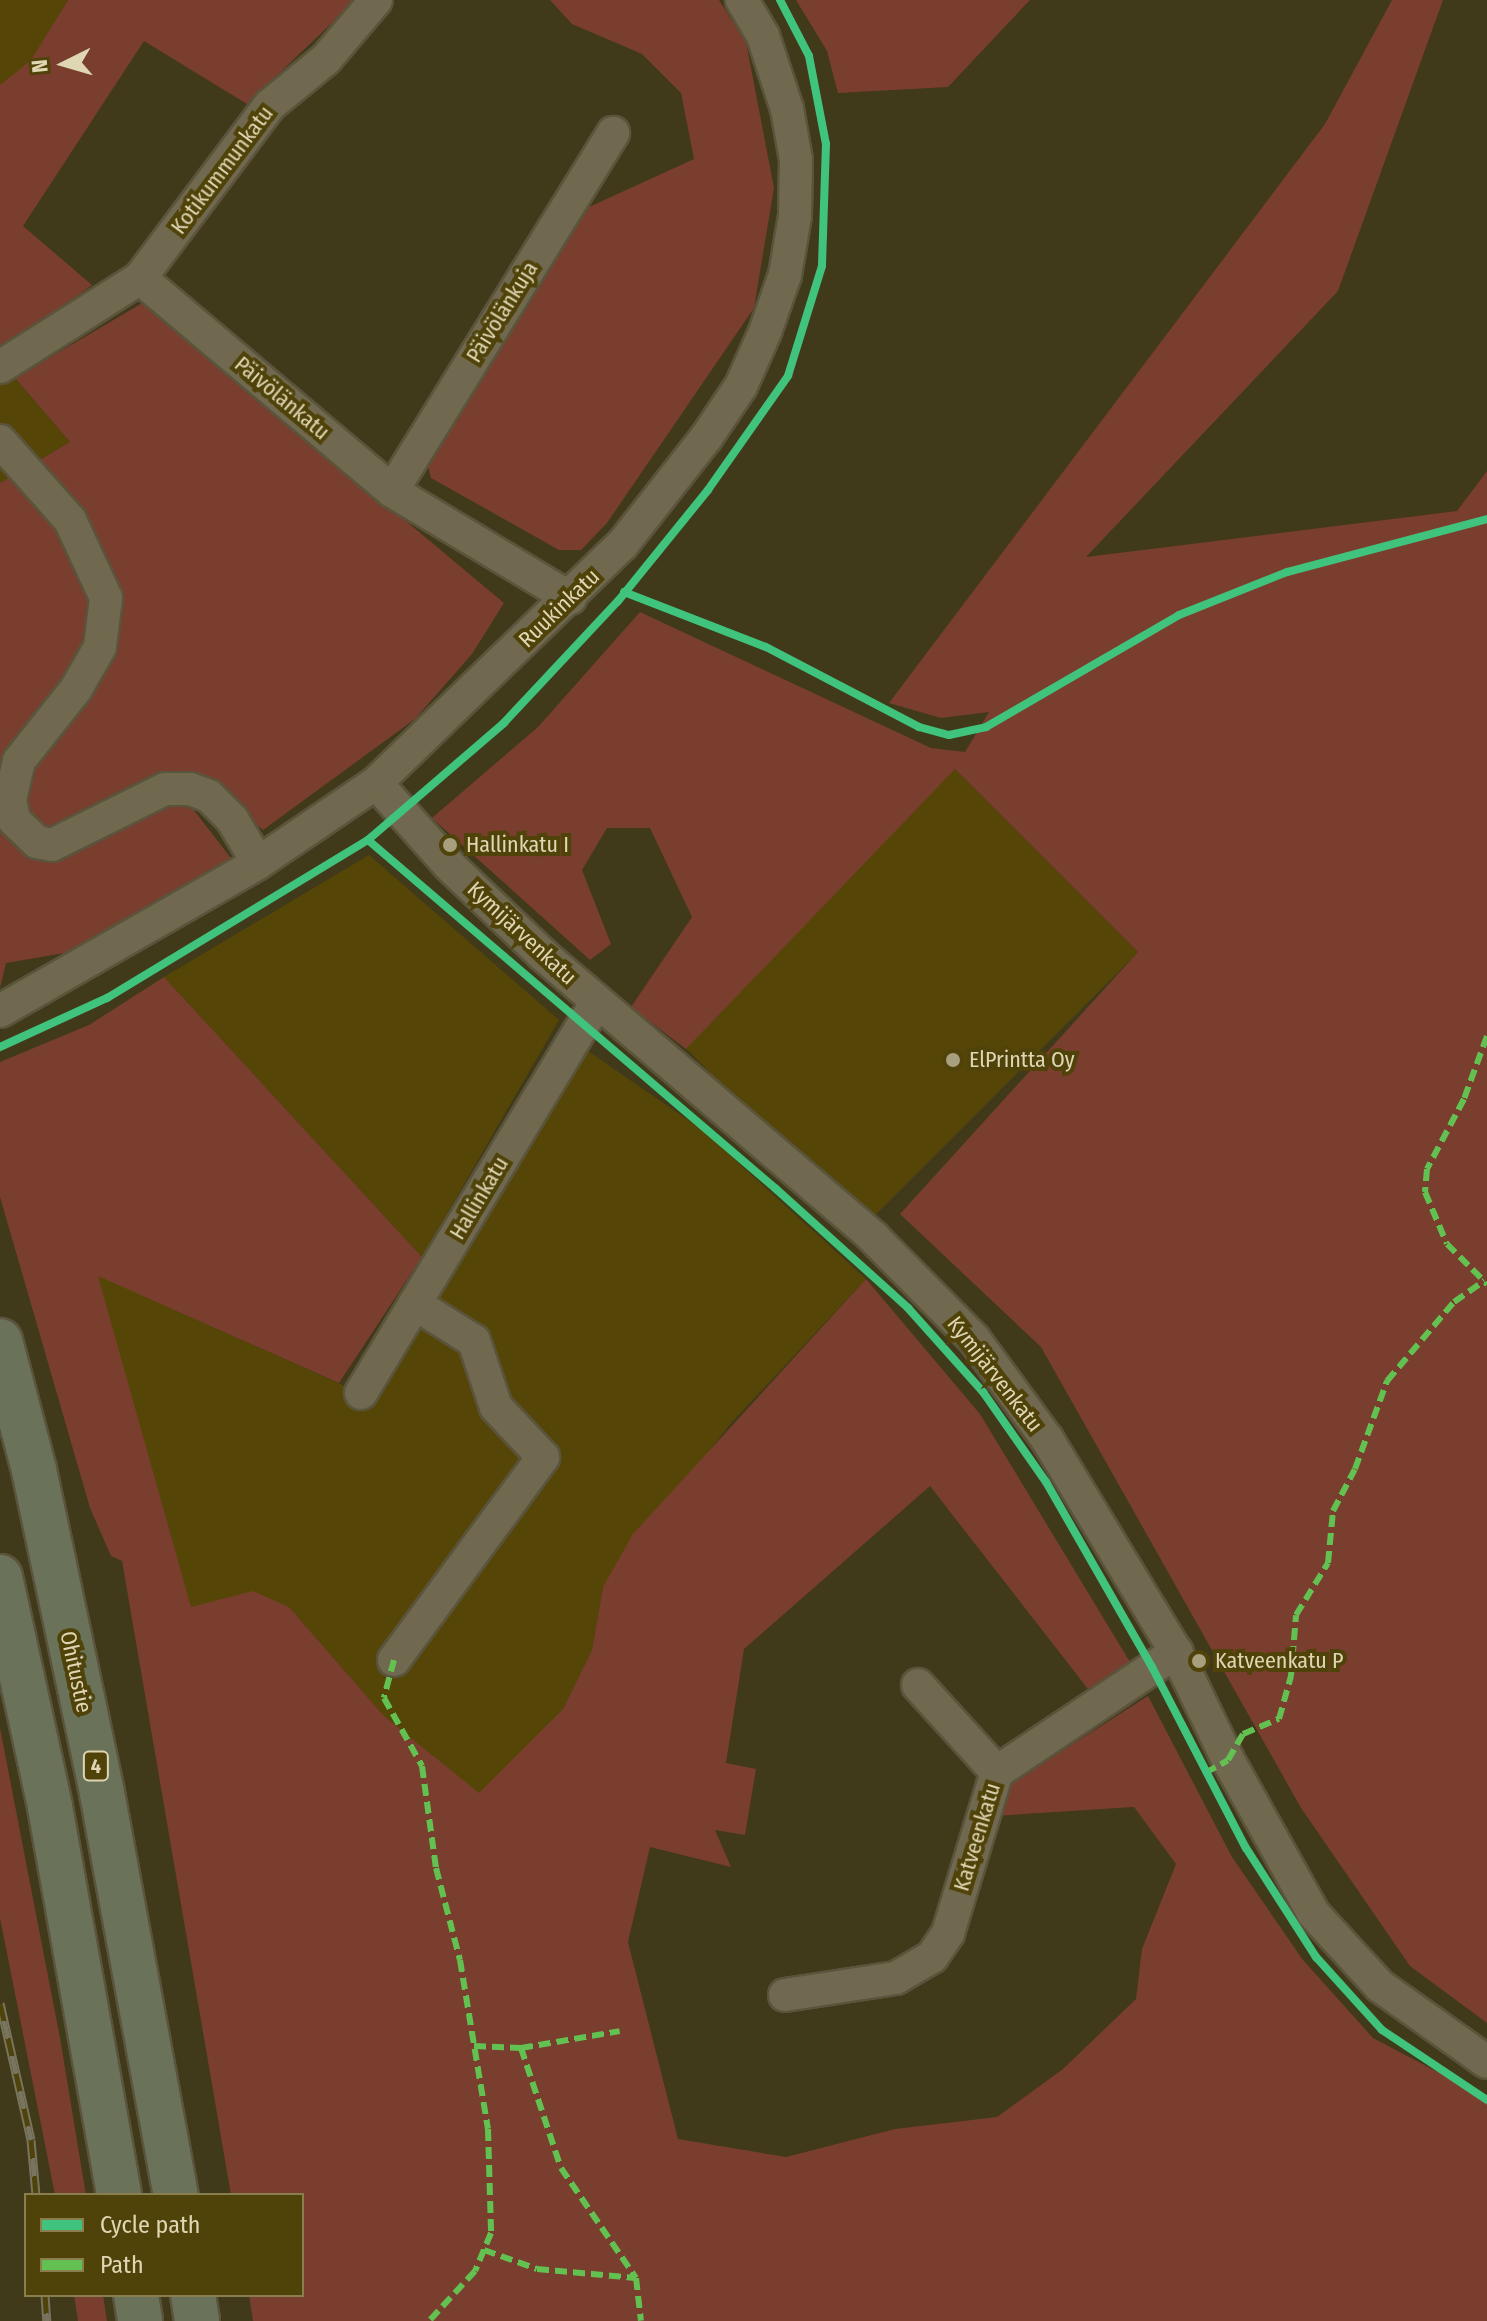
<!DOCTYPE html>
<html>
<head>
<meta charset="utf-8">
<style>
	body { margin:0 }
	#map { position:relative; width:1487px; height:2321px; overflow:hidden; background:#40391a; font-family:"Fira Sans Condensed",sans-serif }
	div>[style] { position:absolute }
	.built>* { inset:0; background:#554607; transform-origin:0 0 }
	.green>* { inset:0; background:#793e2d }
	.roads { filter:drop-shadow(2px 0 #5b543c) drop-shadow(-2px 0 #5b543c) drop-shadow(0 2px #5b543c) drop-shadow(0 -2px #5b543c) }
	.minor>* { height:32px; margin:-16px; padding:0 16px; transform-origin:16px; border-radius:16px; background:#70694f }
	.highway>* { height:44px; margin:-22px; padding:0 22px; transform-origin:22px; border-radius:22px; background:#6b725a }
	.rail>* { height:9px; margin-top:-4.5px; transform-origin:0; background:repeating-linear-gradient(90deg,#50430a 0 18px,#79745e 0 36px); box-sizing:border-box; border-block:2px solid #79745e }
	.quiet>* { height:6px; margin-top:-3px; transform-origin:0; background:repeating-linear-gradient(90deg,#63c152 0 12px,transparent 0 18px) }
	.cycleway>* { height:8px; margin:-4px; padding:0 4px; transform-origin:4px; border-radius:4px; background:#40c37c }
	.dots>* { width:22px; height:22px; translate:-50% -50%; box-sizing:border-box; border:4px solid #50430a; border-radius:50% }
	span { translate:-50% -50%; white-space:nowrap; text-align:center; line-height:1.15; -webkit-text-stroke:8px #50430a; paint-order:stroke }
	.shield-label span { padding:2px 6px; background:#50430a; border:2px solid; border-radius:6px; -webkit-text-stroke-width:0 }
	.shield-label { font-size:20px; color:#dfd6b4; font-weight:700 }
	.street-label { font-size:22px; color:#dfd6b4 }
	.poi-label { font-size:22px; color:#dfd6b4 }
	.left { translate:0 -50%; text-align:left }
	.legend { position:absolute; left:24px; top:2193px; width:280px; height:104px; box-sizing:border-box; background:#50430a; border:2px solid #897e4e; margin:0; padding:10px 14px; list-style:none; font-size:24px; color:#dfd6b4 }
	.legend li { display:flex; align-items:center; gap:16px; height:40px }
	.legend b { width:40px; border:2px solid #897e4e }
	.north { position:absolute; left:24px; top:24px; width:80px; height:80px; -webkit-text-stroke:6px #50430a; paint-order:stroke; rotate:265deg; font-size:22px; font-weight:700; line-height:32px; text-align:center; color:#dfd6b4 }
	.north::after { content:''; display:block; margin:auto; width:28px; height:36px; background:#dfd6b4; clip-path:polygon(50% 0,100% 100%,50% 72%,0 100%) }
</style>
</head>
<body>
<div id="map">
	<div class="built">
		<i style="clip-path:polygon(0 0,68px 0,31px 61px,0 85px)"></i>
		<i style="clip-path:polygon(0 361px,70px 442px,0 483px)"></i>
		<i style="left:955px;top:769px;width:259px;height:388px;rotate:45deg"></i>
		<i style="clip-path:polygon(369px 855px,559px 1020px,422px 1257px,164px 977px)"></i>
		<i style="clip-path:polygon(585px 1049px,701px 1129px,866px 1279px,731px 1423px,603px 1587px,592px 1650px,563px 1709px,479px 1794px,384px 1716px,289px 1607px,253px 1592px,191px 1608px,97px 1275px,376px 1400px)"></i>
	</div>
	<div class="green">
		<i style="clip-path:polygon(68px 0,356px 0,247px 104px,144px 41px,23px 226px,92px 285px,0 354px,0 85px,31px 60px)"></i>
		<i style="clip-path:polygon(550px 0,719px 0,746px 42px,774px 188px,754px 308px,607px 523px,581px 550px,559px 550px,431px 478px,428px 466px,589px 207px,694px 159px,681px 93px,642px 54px,572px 24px)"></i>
		<i style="clip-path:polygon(796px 0,1030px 0,948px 87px,838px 93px,827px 51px)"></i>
		<i style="clip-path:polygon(1392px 0,1443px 0,1338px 291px,1086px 557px,1457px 511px,1487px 471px,1487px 2023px,1410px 1966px,1301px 1808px,1041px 1347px,900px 1214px,1138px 952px,955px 769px,686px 1049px,631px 1007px,692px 917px,650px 828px,607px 828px,582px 870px,611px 944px,590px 960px,432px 818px,538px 727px,640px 612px,931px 748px,965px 752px,989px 712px,941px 718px,889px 703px,1325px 124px)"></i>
		<i style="clip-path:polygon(144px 302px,504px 603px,472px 654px,415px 719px,263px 830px,199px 777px,186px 800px,234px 862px,88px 949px,6px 963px,0 988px,0 483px,70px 442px,15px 378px)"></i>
		<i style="clip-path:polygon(164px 977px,422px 1257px,339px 1383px,98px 1276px,191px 1607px,253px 1591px,289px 1607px,384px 1716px,479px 1793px,563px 1709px,592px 1650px,603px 1587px,633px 1534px,866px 1279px,980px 1414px,1130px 1662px,1088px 1689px,930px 1486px,744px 1649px,726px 1763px,756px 1769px,745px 1835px,715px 1830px,731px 1867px,650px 1847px,628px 1942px,678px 2139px,786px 2157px,895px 2129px,997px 2117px,1063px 2069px,1136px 1999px,1142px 1949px,1176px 1864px,1134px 1807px,994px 1816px,1013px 1782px,1148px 1696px,1232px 1857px,1303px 1960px,1373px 2038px,1487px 2098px,1487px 2321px,253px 2321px,249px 2295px,302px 2295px,302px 2195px,231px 2195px,122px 1561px,111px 1556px,90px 1508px,0 1197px,0 1062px,89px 1025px)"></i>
		<i style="clip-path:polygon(0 1728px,60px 2038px,86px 2195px,55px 2195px,0 1918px)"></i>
		<i style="clip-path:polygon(74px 2295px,103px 2295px,107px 2321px,78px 2321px)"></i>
	</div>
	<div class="roads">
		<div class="minor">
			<i style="left:140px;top:278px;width:216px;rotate:-53.1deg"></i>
			<i style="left:270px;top:105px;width:72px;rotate:-39.4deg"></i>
			<i style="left:326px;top:59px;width:77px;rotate:-49.7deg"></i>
			<i style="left:0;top:367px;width:166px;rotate:-32.4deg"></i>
			<i style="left:140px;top:278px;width:330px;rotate:40.2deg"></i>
			<i style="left:392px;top:491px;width:208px;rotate:31deg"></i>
			<i style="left:0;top:441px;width:106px;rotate:48.5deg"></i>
			<i style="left:70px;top:520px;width:86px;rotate:65.2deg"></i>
			<i style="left:106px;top:598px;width:49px;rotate:97deg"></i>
			<i style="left:100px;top:647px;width:48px;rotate:119.7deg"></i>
			<i style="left:76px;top:689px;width:92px;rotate:128.4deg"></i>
			<i style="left:19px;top:761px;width:39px;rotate:103deg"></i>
			<i style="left:10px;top:799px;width:21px;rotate:79deg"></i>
			<i style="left:14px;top:820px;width:32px;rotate:44deg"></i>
			<i style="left:37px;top:842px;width:15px;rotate:11deg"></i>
			<i style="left:52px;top:845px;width:126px;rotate:-26.4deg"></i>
			<i style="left:165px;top:789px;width:25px"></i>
			<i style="left:190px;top:789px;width:20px;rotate:20deg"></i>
			<i style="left:209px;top:796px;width:33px;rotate:45deg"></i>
			<i style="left:232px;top:819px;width:51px;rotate:59.4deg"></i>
			<i style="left:392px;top:491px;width:421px;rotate:-58.3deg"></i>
			<i style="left:376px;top:783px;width:110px;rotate:48.3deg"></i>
			<i style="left:449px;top:865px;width:129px;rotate:43.7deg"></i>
			<i style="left:542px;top:954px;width:435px;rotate:40.5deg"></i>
			<i style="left:873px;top:1237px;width:144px;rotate:45.3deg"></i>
			<i style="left:974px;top:1339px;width:124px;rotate:53.9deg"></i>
			<i style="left:1047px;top:1439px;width:249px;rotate:58.8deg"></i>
			<i style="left:1176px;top:1652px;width:120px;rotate:64.3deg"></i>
			<i style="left:1228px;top:1760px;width:175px;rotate:60.9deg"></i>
			<i style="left:1313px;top:1913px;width:99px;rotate:47.5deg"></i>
			<i style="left:1380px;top:1986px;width:131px;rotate:35.4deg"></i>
			<i style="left:0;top:1011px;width:297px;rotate:-29.8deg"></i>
			<i style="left:258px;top:863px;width:143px;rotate:-34.1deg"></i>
			<i style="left:376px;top:783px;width:342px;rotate:-44.1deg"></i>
			<i style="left:622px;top:545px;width:136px;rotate:-51.9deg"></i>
			<i style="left:706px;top:438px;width:63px;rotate:-56.1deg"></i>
			<i style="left:741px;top:386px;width:59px;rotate:-66deg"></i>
			<i style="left:765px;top:332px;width:60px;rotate:-70.7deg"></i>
			<i style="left:785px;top:275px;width:60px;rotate:-80.4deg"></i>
			<i style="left:795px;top:216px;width:56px;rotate:-89deg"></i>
			<i style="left:796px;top:160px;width:52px;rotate:-100deg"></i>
			<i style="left:787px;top:109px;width:77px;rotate:-108.2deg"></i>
			<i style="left:763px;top:36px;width:42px;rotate:-120.3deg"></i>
			<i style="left:361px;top:1393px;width:457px;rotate:-58.9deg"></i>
			<i style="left:394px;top:1660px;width:252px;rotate:-53.7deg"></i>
			<i style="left:543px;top:1457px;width:69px;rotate:-133.2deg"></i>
			<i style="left:496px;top:1407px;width:70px;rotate:-108.4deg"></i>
			<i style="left:474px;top:1341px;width:70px;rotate:-147.9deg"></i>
			<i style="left:918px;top:1685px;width:118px;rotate:47.8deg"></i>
			<i style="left:785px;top:1995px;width:112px;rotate:-8.7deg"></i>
			<i style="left:896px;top:1978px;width:42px;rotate:-30.3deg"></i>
			<i style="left:932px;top:1957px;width:29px;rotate:-56deg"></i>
			<i style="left:948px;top:1933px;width:168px;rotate:-73.1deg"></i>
			<i style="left:997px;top:1772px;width:216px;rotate:-33.8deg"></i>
		</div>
		<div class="highway">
			<i style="left:0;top:1341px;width:133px;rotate:75.2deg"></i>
			<i style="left:34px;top:1470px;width:330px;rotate:78.1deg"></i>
			<i style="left:102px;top:1793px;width:409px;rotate:79.6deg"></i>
			<i style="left:0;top:1577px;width:235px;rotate:77.7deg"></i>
			<i style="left:50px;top:1807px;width:394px;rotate:79.9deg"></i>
			<i style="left:136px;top:2295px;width:26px;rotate:81deg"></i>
			<i style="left:193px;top:2295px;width:26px;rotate:81deg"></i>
		</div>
	</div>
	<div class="rail">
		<i style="left:0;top:2003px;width:140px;rotate:77.2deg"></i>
		<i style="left:31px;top:2140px;width:55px;rotate:84.8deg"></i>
		<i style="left:45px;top:2295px;width:26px;rotate:86deg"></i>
	</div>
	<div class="quiet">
		<i style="left:1487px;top:1036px;width:67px;rotate:110.1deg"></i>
		<i style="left:1464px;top:1099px;width:79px;rotate:117.9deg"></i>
		<i style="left:1427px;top:1169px;width:23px;rotate:95deg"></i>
		<i style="left:1425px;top:1192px;width:56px;rotate:67.1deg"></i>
		<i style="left:1447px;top:1244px;width:57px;rotate:45deg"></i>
		<i style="left:394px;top:1660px;width:39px;rotate:105deg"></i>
		<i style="left:384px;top:1698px;width:78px;rotate:60.8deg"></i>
		<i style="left:422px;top:1766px;width:103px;rotate:82.2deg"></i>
		<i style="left:436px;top:1868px;width:95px;rotate:75.4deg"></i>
		<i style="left:460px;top:1960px;width:171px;rotate:80.6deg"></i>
		<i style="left:488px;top:2129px;width:104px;rotate:88.3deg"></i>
		<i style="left:491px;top:2233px;width:41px;rotate:112.8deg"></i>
		<i style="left:475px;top:2271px;width:68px;rotate:132.6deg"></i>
		<i style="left:1205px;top:1773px;width:26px;rotate:-29deg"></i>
		<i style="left:1228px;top:1760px;width:30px;rotate:-60deg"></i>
		<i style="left:1243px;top:1734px;width:39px;rotate:-23deg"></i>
		<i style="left:1279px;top:1719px;width:45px;rotate:-74.4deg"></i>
		<i style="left:1291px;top:1676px;width:61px;rotate:-85.3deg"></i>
		<i style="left:1296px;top:1615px;width:61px;rotate:-58.4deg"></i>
		<i style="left:1328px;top:1563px;width:52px;rotate:-84.5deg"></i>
		<i style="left:1333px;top:1511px;width:47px;rotate:-62.4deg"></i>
		<i style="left:1355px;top:1469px;width:94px;rotate:-70deg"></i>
		<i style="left:1387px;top:1381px;width:104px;rotate:-49.7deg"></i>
		<i style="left:1454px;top:1302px;width:37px;rotate:-35deg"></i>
		<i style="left:474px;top:2046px;width:47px;rotate:2.4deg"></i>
		<i style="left:521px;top:2048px;width:100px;rotate:-9.7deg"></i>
		<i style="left:521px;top:2048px;width:126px;rotate:71.6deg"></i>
		<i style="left:561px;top:2168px;width:133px;rotate:55.7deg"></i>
		<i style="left:484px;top:2250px;width:56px;rotate:19.7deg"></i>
		<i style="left:537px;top:2269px;width:99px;rotate:5.2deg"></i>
		<i style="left:636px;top:2278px;width:43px;rotate:83.4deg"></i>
	</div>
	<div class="cycleway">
		<i style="left:780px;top:0;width:63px;rotate:62.6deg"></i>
		<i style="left:809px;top:56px;width:90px;rotate:79.1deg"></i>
		<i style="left:826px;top:144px;width:122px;rotate:91.9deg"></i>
		<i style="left:822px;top:266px;width:115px;rotate:107.2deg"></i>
		<i style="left:788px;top:376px;width:139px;rotate:125.1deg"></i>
		<i style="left:708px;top:490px;width:143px;rotate:129deg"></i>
		<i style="left:618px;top:601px;width:167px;rotate:133.1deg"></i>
		<i style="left:504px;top:723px;width:179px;rotate:139.3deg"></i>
		<i style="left:368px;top:840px;width:537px;rotate:40.54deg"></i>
		<i style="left:776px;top:1189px;width:178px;rotate:42deg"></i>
		<i style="left:908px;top:1308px;width:113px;rotate:48.2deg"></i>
		<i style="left:983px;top:1392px;width:110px;rotate:55deg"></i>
		<i style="left:1046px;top:1482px;width:213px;rotate:60.2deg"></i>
		<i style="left:1152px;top:1667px;width:204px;rotate:62.6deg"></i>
		<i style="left:1246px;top:1848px;width:130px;rotate:57.3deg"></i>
		<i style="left:1316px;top:1957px;width:98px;rotate:47.9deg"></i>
		<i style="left:1382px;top:2030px;width:126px;rotate:33.7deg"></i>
		<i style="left:624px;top:592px;width:152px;rotate:21.2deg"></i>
		<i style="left:766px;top:647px;width:173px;rotate:27.6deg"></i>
		<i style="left:919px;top:727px;width:31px;rotate:15deg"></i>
		<i style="left:949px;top:735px;width:38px;rotate:-12deg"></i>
		<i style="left:986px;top:727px;width:223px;rotate:-30.1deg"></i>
		<i style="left:1179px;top:615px;width:116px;rotate:-21.7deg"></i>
		<i style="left:1287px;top:572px;width:207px;rotate:-14.8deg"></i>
		<i style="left:0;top:1047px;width:118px;rotate:-24.6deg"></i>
		<i style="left:107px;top:998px;width:305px;rotate:-31.2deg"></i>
	</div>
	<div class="dots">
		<i style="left:450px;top:845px;background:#a79f7e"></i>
		<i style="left:953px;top:1060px;background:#a79f7e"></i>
		<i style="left:1199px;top:1661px;background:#a79f7e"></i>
	</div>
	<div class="shield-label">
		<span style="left:96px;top:1766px">4</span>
	</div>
	<div class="street-label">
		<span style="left:222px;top:170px;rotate:-53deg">Kotikummunkatu</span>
		<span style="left:502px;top:312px;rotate:-58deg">Päivölänkuja</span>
		<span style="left:282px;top:398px;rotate:40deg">Päivölänkatu</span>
		<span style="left:559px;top:608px;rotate:-44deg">Ruukinkatu</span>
		<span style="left:522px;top:933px;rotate:43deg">Kymijärvenkatu</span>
		<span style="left:479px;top:1198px;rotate:-59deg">Hallinkatu</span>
		<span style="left:995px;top:1374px;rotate:52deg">Kymijärvenkatu</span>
		<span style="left:76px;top:1672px;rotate:78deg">Ohitustie</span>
		<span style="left:977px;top:1837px;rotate:-73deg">Katveenkatu</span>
	</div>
	<div class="poi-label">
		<span class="left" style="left:466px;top:845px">Hallinkatu I</span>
		<span class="left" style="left:969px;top:1060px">ElPrintta Oy</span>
		<span class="left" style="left:1215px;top:1661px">Katveenkatu P</span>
	</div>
	<ul class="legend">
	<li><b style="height:10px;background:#40c37c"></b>Cycle path</li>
	<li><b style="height:10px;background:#63c152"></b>Path</li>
	</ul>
	<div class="north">N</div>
</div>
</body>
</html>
